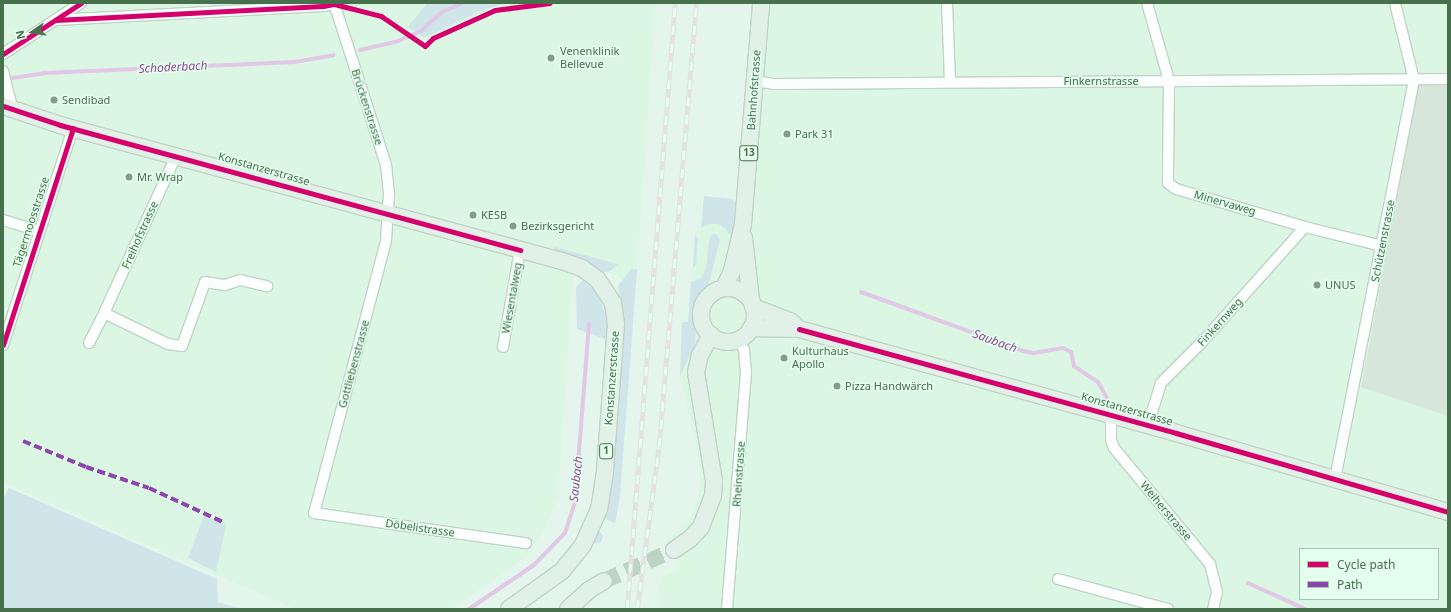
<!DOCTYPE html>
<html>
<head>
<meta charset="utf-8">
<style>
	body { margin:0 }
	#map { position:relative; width:1451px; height:612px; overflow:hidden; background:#e4f5eb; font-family:"Noto Sans",sans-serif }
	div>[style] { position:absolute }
	.residential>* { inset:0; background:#dbf7e4 }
	.industrial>* { inset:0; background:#d6e6db }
	.green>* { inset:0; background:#cfe5e9 }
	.stream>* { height:4px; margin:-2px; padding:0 2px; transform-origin:2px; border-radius:2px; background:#e1c8e6 }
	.primary-tunnel>* { height:16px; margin-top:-8px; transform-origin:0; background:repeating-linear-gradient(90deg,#bdd4c4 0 16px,transparent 0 24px) }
	.roads { filter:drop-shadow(1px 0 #c0d3c6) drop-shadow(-1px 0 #c0d3c6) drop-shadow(0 1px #c0d3c6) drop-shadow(0 -1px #c0d3c6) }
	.street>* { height:10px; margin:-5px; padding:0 5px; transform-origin:5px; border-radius:5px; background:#fbfefc }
	.primary>* { height:16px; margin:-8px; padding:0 8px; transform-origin:8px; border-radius:8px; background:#e2f1e8 }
	.primary>.ring { margin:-8px; padding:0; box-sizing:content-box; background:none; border:16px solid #e2f1e8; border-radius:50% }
	.rail>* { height:4.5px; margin-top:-2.25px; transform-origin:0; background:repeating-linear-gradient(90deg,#e4ffee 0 9px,#e2e2e0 0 18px); box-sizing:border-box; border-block:1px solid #e2e2e0 }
	.quiet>* { height:4px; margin-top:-2px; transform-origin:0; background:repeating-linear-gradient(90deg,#8e44ad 0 8px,transparent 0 12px) }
	.cycleway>* { height:5px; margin:-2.5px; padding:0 2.5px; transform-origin:2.5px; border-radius:2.5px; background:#d6006c }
	.dots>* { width:11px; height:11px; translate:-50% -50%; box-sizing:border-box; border:2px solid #e4ffee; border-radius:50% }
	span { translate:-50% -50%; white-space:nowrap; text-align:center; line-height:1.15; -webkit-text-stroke:3px #e4ffee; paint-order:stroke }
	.shield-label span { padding:1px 3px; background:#e4ffee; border:1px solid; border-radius:3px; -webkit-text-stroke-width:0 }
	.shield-label { font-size:10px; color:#47704d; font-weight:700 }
	.poi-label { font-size:11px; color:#47704d }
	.left { translate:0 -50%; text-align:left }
	.street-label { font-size:11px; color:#47704d }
	.water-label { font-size:12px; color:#944a98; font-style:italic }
	.frame { position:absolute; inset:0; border:4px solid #47704d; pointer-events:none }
	.legend { position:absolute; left:1299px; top:548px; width:140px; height:52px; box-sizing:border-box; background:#e4ffee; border:1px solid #a5c6ae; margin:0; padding:5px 7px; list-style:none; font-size:12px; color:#47704d }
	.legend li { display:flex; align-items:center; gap:8px; height:20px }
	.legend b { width:20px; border:1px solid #a5c6ae }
	.north { position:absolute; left:12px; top:12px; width:40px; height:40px; -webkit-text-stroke:3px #e4ffee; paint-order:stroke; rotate:257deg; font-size:11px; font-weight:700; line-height:16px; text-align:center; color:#47704d }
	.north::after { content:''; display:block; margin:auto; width:14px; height:18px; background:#47704d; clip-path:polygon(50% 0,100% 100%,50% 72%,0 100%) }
</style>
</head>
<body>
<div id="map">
	<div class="residential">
		<i style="clip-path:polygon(3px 3px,656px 3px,636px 284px,579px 260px,573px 277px,558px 497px,546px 527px,526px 558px,451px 609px,296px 609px,3px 483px)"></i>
		<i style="clip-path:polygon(evenodd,756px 3px,1448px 3px,1448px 609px,656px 609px,661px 577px,680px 570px,666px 540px,679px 531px,693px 513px,700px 489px,700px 463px,680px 376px,682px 322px,688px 322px,695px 235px,702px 221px,736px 224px,756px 3px,1300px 549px,1438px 549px,1438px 599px,1300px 599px,1300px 549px)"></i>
	</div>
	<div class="industrial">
		<i style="clip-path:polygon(1448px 82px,1448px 416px,1361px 387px,1419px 83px)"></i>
	</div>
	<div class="green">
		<i style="clip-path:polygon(427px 3px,506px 3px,483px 10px,424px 38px,408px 27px)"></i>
		<i style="clip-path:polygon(704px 196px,732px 199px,737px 205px,730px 254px,730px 235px,725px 228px,718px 224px,710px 224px,701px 228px)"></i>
		<i style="clip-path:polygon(712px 234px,716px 234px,720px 240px,708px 286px,697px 304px,695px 344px,680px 376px,682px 322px,688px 322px,691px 282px,700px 279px,706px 270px,709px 240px)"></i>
		<i style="clip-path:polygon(695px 235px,698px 238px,696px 265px,693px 268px)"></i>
		<i style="clip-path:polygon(555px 247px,618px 264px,610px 271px,604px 272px,583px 260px,553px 251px)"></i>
		<i style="clip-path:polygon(632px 268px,637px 270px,620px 496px,615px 523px,605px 519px,599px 531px,603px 536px,601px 542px,593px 544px,611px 476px,624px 324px,618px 286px)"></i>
		<i style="clip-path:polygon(583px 280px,594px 290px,601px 302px,606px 317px,608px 340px,577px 329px,576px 287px)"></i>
		<i style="clip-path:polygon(9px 488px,217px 579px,218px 602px,241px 609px,3px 609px,3px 499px)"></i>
		<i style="clip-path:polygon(204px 515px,226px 525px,216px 572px,188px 558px)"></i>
	</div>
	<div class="stream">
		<i style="left:360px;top:50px;width:39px;rotate:-13deg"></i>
		<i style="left:398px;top:41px;width:25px;rotate:-23deg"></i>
		<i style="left:421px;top:31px;width:26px;rotate:-43deg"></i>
		<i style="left:440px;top:13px;width:24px;rotate:-24deg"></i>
		<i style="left:13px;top:78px;width:31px;rotate:-9deg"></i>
		<i style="left:44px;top:73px;width:251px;rotate:-2.5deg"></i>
		<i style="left:295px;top:62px;width:39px;rotate:-10deg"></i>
		<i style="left:861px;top:292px;width:172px;rotate:20deg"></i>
		<i style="left:1023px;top:351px;width:11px;rotate:10deg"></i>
		<i style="left:1034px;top:353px;width:29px;rotate:-10deg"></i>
		<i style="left:1063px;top:348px;width:9px;rotate:27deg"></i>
		<i style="left:1071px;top:352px;width:14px;rotate:78deg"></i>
		<i style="left:1074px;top:366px;width:29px;rotate:34deg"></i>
		<i style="left:1098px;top:382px;width:21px;rotate:61deg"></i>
		<i style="left:1248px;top:583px;width:63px;rotate:24.5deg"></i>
		<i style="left:469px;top:609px;width:78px;rotate:-34.1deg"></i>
		<i style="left:534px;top:565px;width:45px;rotate:-45.9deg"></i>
		<i style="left:565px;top:533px;width:33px;rotate:-72deg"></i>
		<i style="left:575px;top:502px;width:178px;rotate:-85.5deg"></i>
	</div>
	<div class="primary-tunnel">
		<i style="left:604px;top:581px;width:77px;rotate:-23.9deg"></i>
	</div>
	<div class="roads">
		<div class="street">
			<i style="left:334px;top:3px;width:170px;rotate:72.2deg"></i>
			<i style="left:386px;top:165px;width:29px;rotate:84deg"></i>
			<i style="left:389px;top:194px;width:47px;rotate:93.7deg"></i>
			<i style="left:386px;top:241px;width:281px;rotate:104.8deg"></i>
			<i style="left:314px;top:513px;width:214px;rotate:8.1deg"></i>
			<i style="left:947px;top:3px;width:79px;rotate:87.8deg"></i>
			<i style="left:1147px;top:3px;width:81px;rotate:74.2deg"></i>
			<i style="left:1169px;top:81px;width:102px;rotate:90.6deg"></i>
			<i style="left:1168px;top:183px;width:10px;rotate:37deg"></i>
			<i style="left:1176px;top:189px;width:134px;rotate:16.4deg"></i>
			<i style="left:1305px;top:227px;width:79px;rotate:13.9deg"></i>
			<i style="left:56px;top:20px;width:267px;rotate:-3deg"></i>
			<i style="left:323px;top:6px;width:11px;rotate:-10deg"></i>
			<i style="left:3px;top:54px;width:93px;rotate:-33.2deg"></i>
			<i style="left:3px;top:71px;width:38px;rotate:76deg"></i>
			<i style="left:755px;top:81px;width:18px;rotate:9deg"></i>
			<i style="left:773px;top:84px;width:675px;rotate:-0.42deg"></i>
			<i style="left:176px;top:156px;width:173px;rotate:114.6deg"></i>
			<i style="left:104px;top:313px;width:71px;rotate:25.8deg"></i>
			<i style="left:168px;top:344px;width:14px;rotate:8deg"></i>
			<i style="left:182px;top:346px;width:68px;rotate:-70.2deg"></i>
			<i style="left:205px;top:282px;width:20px;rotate:9deg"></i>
			<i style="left:225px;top:285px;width:16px;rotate:-18deg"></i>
			<i style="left:240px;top:280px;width:28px;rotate:13deg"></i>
			<i style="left:3px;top:220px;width:38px;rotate:17deg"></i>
			<i style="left:89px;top:343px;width:34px;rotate:-63deg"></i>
			<i style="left:3px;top:345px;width:228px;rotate:-72.1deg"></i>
			<i style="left:503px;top:347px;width:98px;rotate:-80.1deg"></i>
			<i style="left:1111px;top:415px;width:25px;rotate:90deg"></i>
			<i style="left:1111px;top:440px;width:9px;rotate:69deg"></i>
			<i style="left:1114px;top:448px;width:151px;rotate:50.4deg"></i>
			<i style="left:1210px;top:564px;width:29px;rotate:76deg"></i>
			<i style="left:1217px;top:592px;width:17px;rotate:103deg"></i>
			<i style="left:1148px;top:425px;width:44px;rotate:-72.8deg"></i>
			<i style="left:1161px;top:383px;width:58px;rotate:-45deg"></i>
			<i style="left:1202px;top:342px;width:154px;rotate:-48.2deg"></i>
			<i style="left:1335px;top:479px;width:407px;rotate:-78.8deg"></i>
			<i style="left:1414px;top:80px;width:79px;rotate:-103.9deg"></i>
			<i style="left:1058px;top:579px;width:114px;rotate:15.3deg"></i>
			<i style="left:727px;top:609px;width:237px;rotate:-85.4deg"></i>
			<i style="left:746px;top:373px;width:23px;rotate:-95deg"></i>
			<i style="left:744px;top:350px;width:12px;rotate:-114deg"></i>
		</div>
		<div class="primary">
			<i style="left:3px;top:106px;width:60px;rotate:18.4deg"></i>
			<i style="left:60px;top:125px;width:520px;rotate:15.16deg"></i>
			<i style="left:562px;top:261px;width:21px;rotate:19deg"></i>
			<i style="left:582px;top:268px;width:19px;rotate:36deg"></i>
			<i style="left:597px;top:279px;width:29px;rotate:56deg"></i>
			<i style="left:613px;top:303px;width:21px;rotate:82deg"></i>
			<i style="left:616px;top:324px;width:148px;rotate:94.3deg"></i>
			<i style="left:605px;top:472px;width:37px;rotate:99deg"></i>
			<i style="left:599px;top:509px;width:39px;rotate:114deg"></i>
			<i style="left:583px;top:545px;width:33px;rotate:129deg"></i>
			<i style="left:562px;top:571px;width:65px;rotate:144.4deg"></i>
			<i style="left:744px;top:238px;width:62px;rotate:83.6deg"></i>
			<i style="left:724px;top:288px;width:19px;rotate:-65deg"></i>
			<i style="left:732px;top:271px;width:48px;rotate:-76.8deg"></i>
			<i style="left:743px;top:224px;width:222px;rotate:-85.3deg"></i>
			<i class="ring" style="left:701px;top:288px;width:38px;height:38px"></i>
			<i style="left:753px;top:307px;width:40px;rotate:21deg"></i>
			<i style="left:790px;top:321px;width:6px;rotate:39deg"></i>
			<i style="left:751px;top:328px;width:48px;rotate:1.2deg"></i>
			<i style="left:799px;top:329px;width:391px;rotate:15.4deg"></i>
			<i style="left:1176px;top:433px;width:283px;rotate:16.2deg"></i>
			<i style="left:674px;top:550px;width:19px;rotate:-35deg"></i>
			<i style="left:690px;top:539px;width:16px;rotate:-47deg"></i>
			<i style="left:701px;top:527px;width:33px;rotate:-69deg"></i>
			<i style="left:713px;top:496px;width:15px;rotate:-86deg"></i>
			<i style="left:714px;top:481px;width:110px;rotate:-99.4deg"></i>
			<i style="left:696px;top:372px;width:17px;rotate:-77deg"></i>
			<i style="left:700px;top:355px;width:23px;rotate:-61deg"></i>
			<i style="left:568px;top:609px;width:28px;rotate:-42deg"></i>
			<i style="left:589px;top:590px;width:17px;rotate:-31deg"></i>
		</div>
	</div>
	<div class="rail">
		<i style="left:627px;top:609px;width:608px;rotate:-85.47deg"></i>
		<i style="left:637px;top:609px;width:163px;rotate:-82.3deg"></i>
		<i style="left:659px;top:447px;width:446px;rotate:-85.2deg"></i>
	</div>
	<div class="quiet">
		<i style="left:23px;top:441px;width:68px;rotate:22.4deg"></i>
		<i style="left:86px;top:467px;width:66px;rotate:18.4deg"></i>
		<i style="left:149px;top:488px;width:84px;rotate:24.7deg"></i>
	</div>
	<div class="cycleway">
		<i style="left:56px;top:20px;width:267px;rotate:-3deg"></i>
		<i style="left:323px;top:6px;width:11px;rotate:-10deg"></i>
		<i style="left:334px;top:4px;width:49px;rotate:14.3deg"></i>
		<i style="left:381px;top:16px;width:53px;rotate:34.3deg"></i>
		<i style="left:425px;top:46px;width:11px;rotate:-45deg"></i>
		<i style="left:433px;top:38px;width:68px;rotate:-24.3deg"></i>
		<i style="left:495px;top:10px;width:55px;rotate:-7.3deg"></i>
		<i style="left:3px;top:54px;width:93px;rotate:-33.2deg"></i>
		<i style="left:3px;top:106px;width:60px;rotate:18.4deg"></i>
		<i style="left:60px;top:125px;width:477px;rotate:15.2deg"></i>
		<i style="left:799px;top:329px;width:391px;rotate:15.4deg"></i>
		<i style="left:1176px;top:433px;width:283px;rotate:16.2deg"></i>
		<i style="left:3px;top:345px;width:228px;rotate:-72.1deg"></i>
	</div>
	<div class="dots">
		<i style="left:551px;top:58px;background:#7e9f84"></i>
		<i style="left:54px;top:100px;background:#7e9f84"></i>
		<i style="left:787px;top:134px;background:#7e9f84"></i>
		<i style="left:129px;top:177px;background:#7e9f84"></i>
		<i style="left:473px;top:215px;background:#7e9f84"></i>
		<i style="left:513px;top:226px;background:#7e9f84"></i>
		<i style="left:1317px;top:285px;background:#7e9f84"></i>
		<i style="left:784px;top:358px;background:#7e9f84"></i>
		<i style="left:837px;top:386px;background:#7e9f84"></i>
	</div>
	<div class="shield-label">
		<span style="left:749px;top:153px">13</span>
		<span style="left:606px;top:451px">1</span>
	</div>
	<div class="poi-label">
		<span class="left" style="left:560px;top:58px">Venenklinik<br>Bellevue</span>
		<span class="left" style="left:62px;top:100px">Sendibad</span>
		<span class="left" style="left:795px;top:134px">Park 31</span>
		<span class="left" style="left:137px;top:177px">Mr. Wrap</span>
		<span class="left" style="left:481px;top:215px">KESB</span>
		<span class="left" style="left:521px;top:226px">Bezirksgericht</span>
		<span class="left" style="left:1325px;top:285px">UNUS</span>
		<span class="left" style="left:792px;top:358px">Kulturhaus<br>Apollo</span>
		<span class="left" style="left:845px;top:386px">Pizza Handwärch</span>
	</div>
	<div class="street-label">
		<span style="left:1101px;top:81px">Finkernstrasse</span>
		<span style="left:754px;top:90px;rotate:-86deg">Bahnhofstrasse</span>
		<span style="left:367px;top:107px;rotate:72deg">Brückenstrasse</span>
		<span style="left:264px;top:169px;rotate:16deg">Konstanzerstrasse</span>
		<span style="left:1225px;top:203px;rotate:16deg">Minervaweg</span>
		<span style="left:31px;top:222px;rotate:-72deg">Tägermoosstrasse</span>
		<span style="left:140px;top:235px;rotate:-66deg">Freihofstrasse</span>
		<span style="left:1383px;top:241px;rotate:-79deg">Schützenstrasse</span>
		<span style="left:512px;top:298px;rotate:-80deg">Wiesentalweg</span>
		<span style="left:1220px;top:322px;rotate:-48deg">Finkernweg</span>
		<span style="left:354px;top:364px;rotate:-75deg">Gottliebenstrasse</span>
		<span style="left:612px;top:378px;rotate:-86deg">Konstanzerstrasse</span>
		<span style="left:1127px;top:409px;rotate:16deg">Konstanzerstrasse</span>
		<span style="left:739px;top:474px;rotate:-86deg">Rheinstrasse</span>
		<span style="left:1166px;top:511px;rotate:50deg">Weiherstrasse</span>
		<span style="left:420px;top:528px;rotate:8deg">Döbelistrasse</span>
	</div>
	<div class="water-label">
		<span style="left:173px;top:67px;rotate:-3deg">Schoderbach</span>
		<span style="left:995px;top:341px;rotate:20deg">Saubach</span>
		<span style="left:576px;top:479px;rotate:-84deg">Saubach</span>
	</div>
	<div class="frame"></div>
	<ul class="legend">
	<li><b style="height:5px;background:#d6006c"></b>Cycle path</li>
	<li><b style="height:5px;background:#8e44ad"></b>Path</li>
	</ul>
	<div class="north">N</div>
</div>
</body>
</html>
